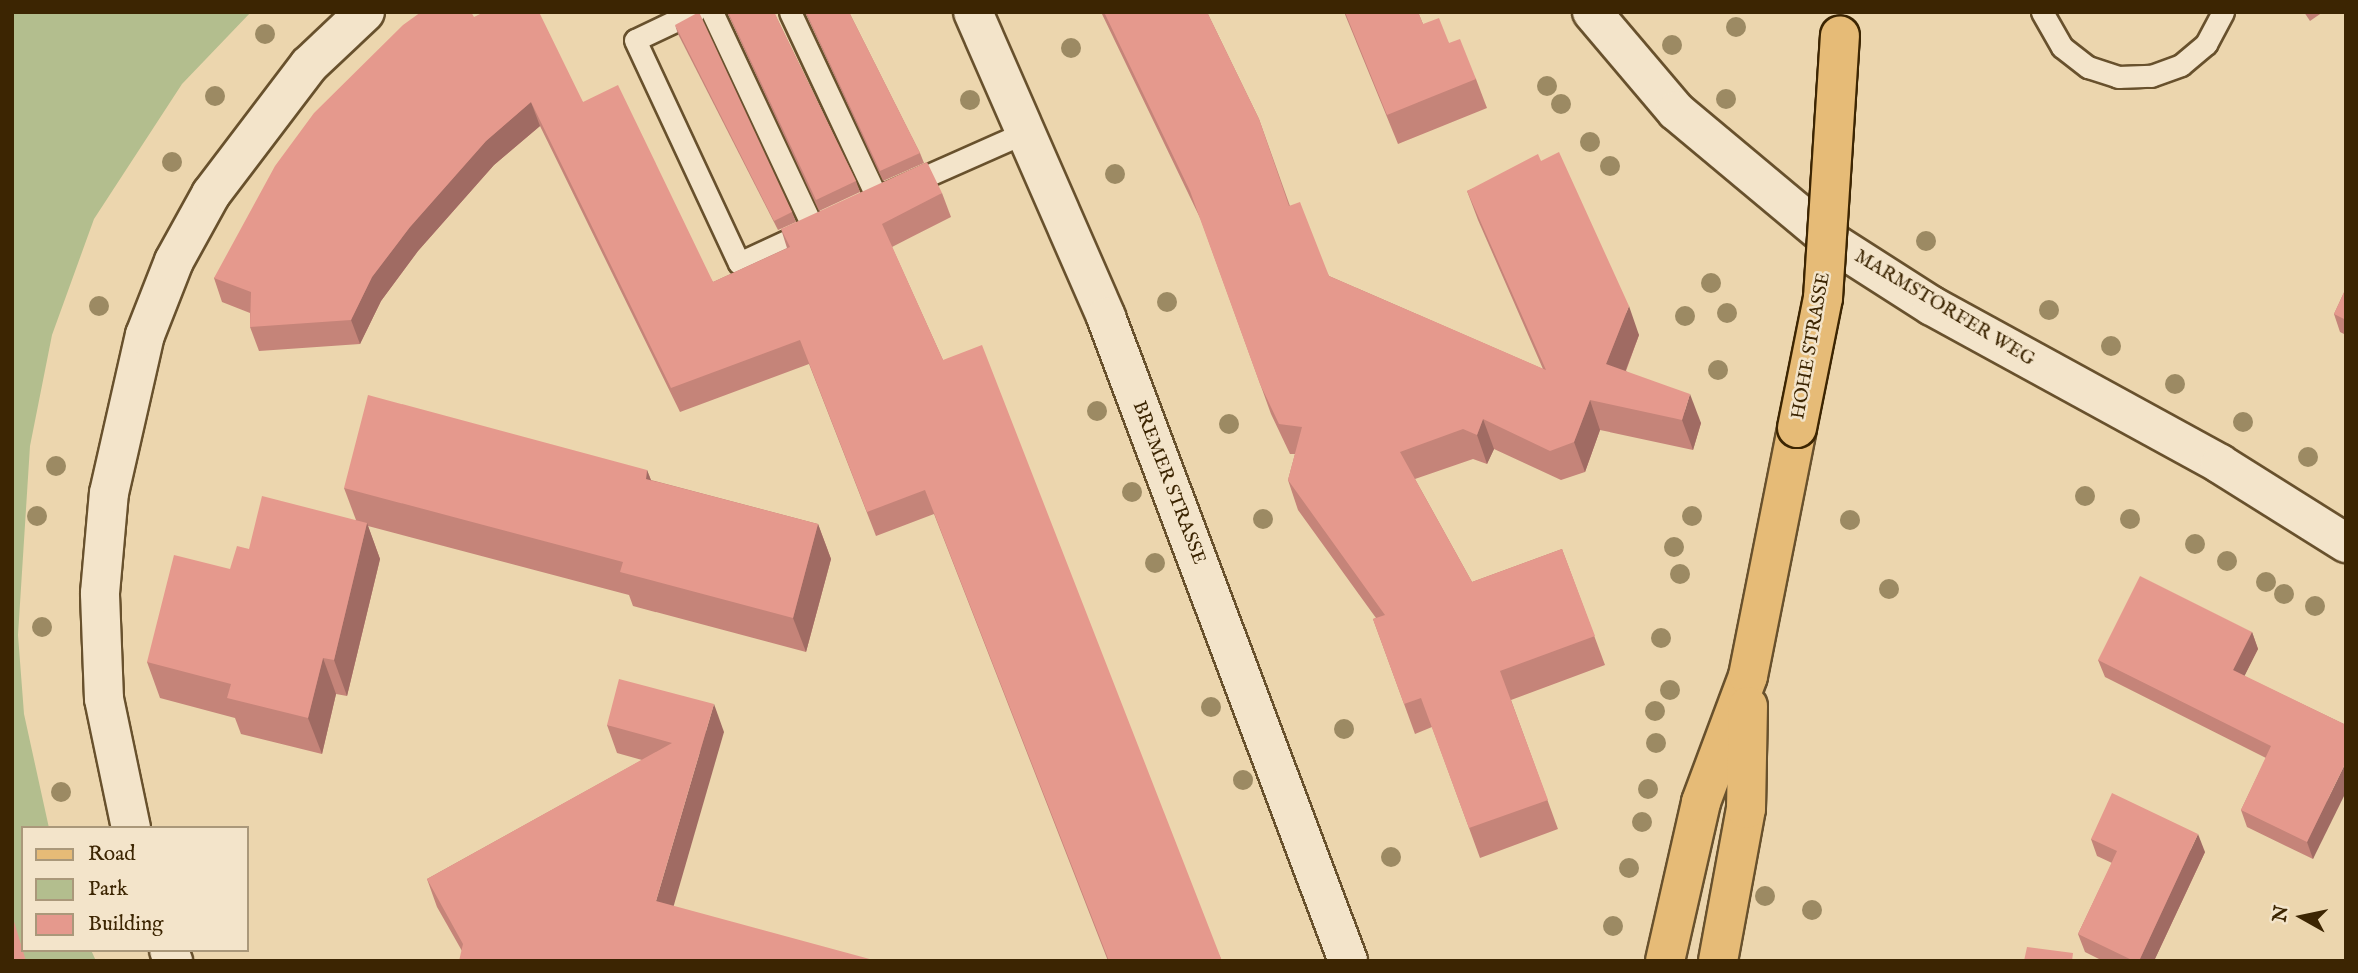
<!DOCTYPE html>
<html>
<head>
<meta charset="utf-8">
<style>
	body { margin:0 }
	#map { position:relative; width:2358px; height:973px; overflow:hidden; background:#ecd6ae; font-family:"IM FELL English",serif }
	div>[style] { position:absolute }
	.green>* { inset:0; background:#b3be8e }
	.roads { filter:drop-shadow(2px 0 #68512d) drop-shadow(-2px 0 #68512d) drop-shadow(0 2px #68512d) drop-shadow(0 -2px #68512d) }
	.lane>* { height:21px; margin:-10.5px; padding:0 10.5px; transform-origin:10.5px; border-radius:10.5px; background:#f3e4ca }
	.street>* { height:38px; margin:-19px; padding:0 19px; transform-origin:19px; border-radius:19px; background:#f3e4ca }
	.secondary>* { height:38px; margin:-19px; padding:0 19px; transform-origin:19px; border-radius:19px; background:#f3e4ca }
	.primary>* { height:38px; margin:-19px; padding:0 19px; transform-origin:19px; border-radius:19px; background:#e6bb77 }
	.bridges { filter:drop-shadow(2px 0 #3c2502) drop-shadow(-2px 0 #3c2502) drop-shadow(0 2px #3c2502) drop-shadow(0 -2px #3c2502) }
	.primary-bridge>* { height:38px; margin:-19px; padding:0 19px; transform-origin:19px; border-radius:19px; background:#e6bb77 }
	.trees>* { width:20px; height:20px; margin:-10px; border-radius:50%; background:#9c8a63 }
	.wall>* { inset:0; background:#c58479 }
	.shaded-wall>* { inset:0; background:#a06b63 }
	.building>* { inset:0; background:#e5998d }
	span { translate:-50% -50%; white-space:nowrap; text-align:center; line-height:1.15; -webkit-text-stroke:5px #f3e4ca; paint-order:stroke }
	.street-label { font-size:19px; color:#3c2502 }
	.frame { position:absolute; inset:0; border:14px solid #3c2502; pointer-events:none }
	.legend { position:absolute; left:21px; top:826px; width:228px; height:126px; box-sizing:border-box; background:#f3e4ca; border:2px solid #aa987a; margin:0; padding:9px 12px; list-style:none; font-size:21px; color:#3c2502 }
	.legend li { display:flex; align-items:center; gap:14px; height:35px }
	.legend b { width:35px; border:2px solid #aa987a }
	.north { position:absolute; left:2267px; top:882px; width:70px; height:70px; -webkit-text-stroke:5px #f3e4ca; paint-order:stroke; rotate:279deg; font-size:19px; font-weight:700; line-height:28px; text-align:center; color:#3c2502 }
	.north::after { content:''; display:block; margin:auto; width:24px; height:32px; background:#3c2502; clip-path:polygon(50% 0,100% 100%,50% 72%,0 100%) }
</style>
</head>
<body>
<div id="map">
	<div class="green">
		<i style="clip-path:polygon(12px 12px,251px 12px,182px 84px,94px 219px,52px 335px,30px 446px,18px 635px,24px 714px,49px 828px,23px 828px,23px 950px,91px 950px,96px 961px,12px 961px)"></i>
	</div>
	<div class="roads">
		<div class="lane">
			<i style="left:694px;top:12px;width:65px;rotate:154.6deg"></i>
			<i style="left:635px;top:40px;width:246px;rotate:65deg"></i>
			<i style="left:739px;top:263px;width:78px;rotate:-24.9deg"></i>
			<i style="left:712px;top:12px;width:238px;rotate:64.9deg"></i>
			<i style="left:813px;top:228px;width:15px;rotate:-23deg"></i>
			<i style="left:790px;top:12px;width:205px;rotate:64.9deg"></i>
			<i style="left:877px;top:198px;width:165px;rotate:-23.9deg"></i>
			<i style="left:2042px;top:12px;width:40px;rotate:60.3deg"></i>
			<i style="left:2062px;top:47px;width:33px;rotate:38deg"></i>
			<i style="left:2088px;top:67px;width:32px;rotate:18deg"></i>
			<i style="left:2118px;top:77px;width:33px;rotate:-2deg"></i>
			<i style="left:2151px;top:76px;width:32px;rotate:-20deg"></i>
			<i style="left:2181px;top:65px;width:33px;rotate:-40deg"></i>
			<i style="left:2206px;top:44px;width:36px;rotate:-62deg"></i>
		</div>
		<div class="street">
			<i style="left:131px;top:828px;width:132px;rotate:-101.8deg"></i>
			<i style="left:104px;top:699px;width:106px;rotate:-92.2deg"></i>
			<i style="left:100px;top:593px;width:100px;rotate:-84.9deg"></i>
			<i style="left:109px;top:493px;width:162px;rotate:-77.2deg"></i>
			<i style="left:145px;top:335px;width:79px;rotate:-68.6deg"></i>
			<i style="left:174px;top:261px;width:77px;rotate:-61.1deg"></i>
			<i style="left:211px;top:194px;width:162px;rotate:-52.8deg"></i>
			<i style="left:309px;top:65px;width:77px;rotate:-43.4deg"></i>
			<i style="left:169px;top:950px;width:12px;rotate:70deg"></i>
		</div>
		<div class="secondary">
			<i style="left:973px;top:12px;width:333px;rotate:66.4deg"></i>
			<i style="left:1106px;top:317px;width:688px;rotate:69.4deg"></i>
			<i style="left:1592px;top:12px;width:130px;rotate:49.7deg"></i>
			<i style="left:1676px;top:111px;width:207px;rotate:39.9deg"></i>
			<i style="left:1835px;top:244px;width:115px;rotate:32.6deg"></i>
			<i style="left:1932px;top:306px;width:328px;rotate:28.7deg"></i>
			<i style="left:2220px;top:464px;width:149px;rotate:32.1deg"></i>
		</div>
		<div class="primary">
			<i style="left:1665px;top:961px;width:163px;rotate:-77.2deg"></i>
			<i style="left:1701px;top:802px;width:134px;rotate:-69.5deg"></i>
			<i style="left:1748px;top:676px;width:253px;rotate:-78.8deg"></i>
			<i style="left:1718px;top:961px;width:155px;rotate:-79.6deg"></i>
			<i style="left:1746px;top:809px;width:103px;rotate:-88.9deg"></i>
		</div>
	</div>
	<div class="bridges">
		<div class="primary-bridge">
			<i style="left:1797px;top:428px;width:133px;rotate:-78.7deg"></i>
			<i style="left:1823px;top:298px;width:263px;rotate:-86.3deg"></i>
		</div>
	</div>
	<div class="trees">
		<i style="left:1736px;top:27px"></i>
		<i style="left:265px;top:34px"></i>
		<i style="left:1672px;top:45px"></i>
		<i style="left:1071px;top:48px"></i>
		<i style="left:1547px;top:86px"></i>
		<i style="left:215px;top:96px"></i>
		<i style="left:1726px;top:99px"></i>
		<i style="left:970px;top:100px"></i>
		<i style="left:1561px;top:104px"></i>
		<i style="left:1590px;top:142px"></i>
		<i style="left:172px;top:162px"></i>
		<i style="left:1610px;top:166px"></i>
		<i style="left:1115px;top:174px"></i>
		<i style="left:1926px;top:241px"></i>
		<i style="left:1711px;top:283px"></i>
		<i style="left:1167px;top:302px"></i>
		<i style="left:99px;top:306px"></i>
		<i style="left:2049px;top:310px"></i>
		<i style="left:1727px;top:313px"></i>
		<i style="left:1685px;top:316px"></i>
		<i style="left:2111px;top:346px"></i>
		<i style="left:1718px;top:370px"></i>
		<i style="left:2175px;top:384px"></i>
		<i style="left:1097px;top:411px"></i>
		<i style="left:2243px;top:422px"></i>
		<i style="left:1229px;top:424px"></i>
		<i style="left:2308px;top:457px"></i>
		<i style="left:56px;top:466px"></i>
		<i style="left:1132px;top:492px"></i>
		<i style="left:2085px;top:496px"></i>
		<i style="left:37px;top:516px"></i>
		<i style="left:1692px;top:516px"></i>
		<i style="left:1263px;top:519px"></i>
		<i style="left:2130px;top:519px"></i>
		<i style="left:1850px;top:520px"></i>
		<i style="left:2195px;top:544px"></i>
		<i style="left:1674px;top:547px"></i>
		<i style="left:2227px;top:561px"></i>
		<i style="left:1155px;top:563px"></i>
		<i style="left:1680px;top:574px"></i>
		<i style="left:2266px;top:582px"></i>
		<i style="left:1889px;top:589px"></i>
		<i style="left:2284px;top:594px"></i>
		<i style="left:2315px;top:606px"></i>
		<i style="left:42px;top:627px"></i>
		<i style="left:1661px;top:638px"></i>
		<i style="left:1670px;top:690px"></i>
		<i style="left:1211px;top:707px"></i>
		<i style="left:1655px;top:711px"></i>
		<i style="left:1344px;top:729px"></i>
		<i style="left:1656px;top:743px"></i>
		<i style="left:1243px;top:780px"></i>
		<i style="left:1648px;top:789px"></i>
		<i style="left:61px;top:792px"></i>
		<i style="left:1642px;top:822px"></i>
		<i style="left:1391px;top:857px"></i>
		<i style="left:1629px;top:868px"></i>
		<i style="left:1765px;top:896px"></i>
		<i style="left:1812px;top:910px"></i>
		<i style="left:1613px;top:926px"></i>
	</div>
	<div class="wall">
		<i style="clip-path:polygon(727px 12px,774px 12px,856px 181px,860px 192px,819px 211px)"></i>
		<i style="clip-path:polygon(805px 12px,849px 12px,920px 153px,924px 163px,883px 181px)"></i>
		<i style="clip-path:polygon(1101px 12px,1207px 12px,1259px 119px,1290px 206px,1329px 276px,1543px 369px,1478px 220px,1467px 191px,1541px 161px,1639px 335px,1626px 371px,1701px 423px,1693px 450px,1600px 430px,1585px 472px,1561px 480px,1494px 449px,1487px 464px,1473px 459px,1415px 479px,1472px 582px,1562px 549px,1605px 665px,1511px 700px,1558px 829px,1480px 858px,1432px 727px,1415px 734px,1373px 619px,1376px 618px,1298px 510px,1288px 480px,1295px 454px,1290px 454px,1271px 414px,1201px 220px)"></i>
		<i style="clip-path:polygon(1344px 12px,1418px 12px,1423px 24px,1449px 43px,1476px 79px,1487px 108px,1398px 144px)"></i>
		<i style="clip-path:polygon(2304px 12px,2323px 12px,2310px 21px)"></i>
		<i style="clip-path:polygon(474px 17px,583px 102px,713px 282px,787px 248px,781px 229px,942px 193px,951px 217px,892px 247px,943px 360px,1222px 961px,1108px 961px,934px 514px,876px 536px,809px 364px,680px 412px,540px 126px,494px 165px,418px 251px,381px 301px,360px 344px,259px 351px,250px 327px,250px 313px,222px 302px,214px 278px)"></i>
		<i style="clip-path:polygon(675px 25px,792px 212px,796px 222px,778px 230px,678px 34px)"></i>
		<i style="clip-path:polygon(2346px 288px,2346px 335px,2340px 332px,2334px 314px)"></i>
		<i style="clip-path:polygon(647px 470px,651px 480px,818px 524px,831px 559px,806px 652px,633px 606px,629px 595px,368px 526px,380px 559px,347px 696px,336px 694px,322px 754px,241px 734px,235px 718px,160px 698px,147px 662px,249px 549px,356px 520px,344px 488px)"></i>
		<i style="clip-path:polygon(2252px 632px,2258px 649px,2244px 676px,2346px 725px,2313px 859px,2247px 827px,2241px 810px,2266px 758px,2105px 677px,2098px 660px)"></i>
		<i style="clip-path:polygon(607px 725px,724px 732px,462px 951px,437px 907px,427px 879px,642px 760px,617px 753px)"></i>
		<i style="clip-path:polygon(2091px 839px,2205px 852px,2154px 961px,2103px 961px,2085px 952px,2078px 934px,2112px 863px,2097px 856px)"></i>
	</div>
	<div class="shaded-wall">
		<i style="clip-path:polygon(531px 102px,540px 126px,494px 165px,418px 251px,381px 301px,360px 344px,351px 320px,372px 277px,410px 227px,486px 141px)"></i>
		<i style="clip-path:polygon(1629px 306px,1639px 335px,1617px 393px,1606px 364px)"></i>
		<i style="clip-path:polygon(1690px 394px,1701px 423px,1693px 450px,1682px 420px)"></i>
		<i style="clip-path:polygon(1590px 400px,1600px 430px,1585px 472px,1574px 442px)"></i>
		<i style="clip-path:polygon(1483px 419px,1494px 449px,1487px 464px,1477px 435px)"></i>
		<i style="clip-path:polygon(647px 470px,660px 504px,646px 479px)"></i>
		<i style="clip-path:polygon(367px 523px,380px 559px,347px 696px,334px 660px)"></i>
		<i style="clip-path:polygon(818px 524px,831px 559px,806px 652px,793px 618px)"></i>
		<i style="clip-path:polygon(2252px 632px,2258px 649px,2239px 687px,2233px 670px)"></i>
		<i style="clip-path:polygon(323px 658px,336px 694px,322px 754px,308px 718px)"></i>
		<i style="clip-path:polygon(714px 704px,724px 732px,667px 929px,656px 901px)"></i>
		<i style="clip-path:polygon(2346px 762px,2346px 792px,2313px 859px,2307px 842px)"></i>
		<i style="clip-path:polygon(2198px 834px,2205px 852px,2154px 961px,2139px 961px)"></i>
	</div>
	<div class="building">
		<i style="clip-path:polygon(421px 12px,471px 12px,474px 17px,484px 12px,539px 12px,583px 102px,618px 85px,713px 282px,790px 247px,781px 229px,927px 162px,942px 193px,882px 224px,943px 360px,982px 345px,1222px 961px,1109px 961px,925px 490px,867px 512px,800px 340px,671px 388px,531px 102px,486px 141px,410px 227px,372px 277px,351px 320px,250px 327px,251px 292px,214px 278px,275px 166px,314px 113px,403px 25px)"></i>
		<i style="clip-path:polygon(699px 12px,792px 212px,774px 221px,675px 25px)"></i>
		<i style="clip-path:polygon(728px 12px,774px 12px,856px 181px,816px 200px)"></i>
		<i style="clip-path:polygon(806px 12px,849px 12px,920px 153px,880px 171px)"></i>
		<i style="clip-path:polygon(1104px 12px,1207px 12px,1259px 119px,1289px 206px,1300px 202px,1329px 276px,1546px 370px,1467px 191px,1538px 154px,1541px 161px,1559px 152px,1629px 306px,1606px 364px,1690px 394px,1682px 420px,1590px 400px,1574px 442px,1550px 451px,1483px 419px,1477px 435px,1463px 429px,1400px 452px,1472px 582px,1562px 549px,1595px 636px,1500px 671px,1548px 800px,1469px 828px,1421px 698px,1404px 704px,1373px 619px,1385px 615px,1288px 480px,1302px 427px,1279px 424px,1260px 384px,1190px 191px)"></i>
		<i style="clip-path:polygon(1345px 12px,1418px 12px,1423px 24px,1439px 18px,1449px 43px,1460px 39px,1476px 79px,1387px 115px)"></i>
		<i style="clip-path:polygon(2346px 288px,2346px 320px,2334px 314px)"></i>
		<i style="clip-path:polygon(368px 395px,647px 470px,646px 479px,818px 524px,793px 618px,620px 572px,623px 562px,344px 488px)"></i>
		<i style="clip-path:polygon(262px 496px,367px 523px,334px 660px,323px 658px,308px 718px,227px 698px,231px 684px,147px 662px,174px 555px,230px 569px,237px 546px,249px 549px)"></i>
		<i style="clip-path:polygon(2140px 576px,2252px 632px,2233px 670px,2346px 725px,2346px 762px,2307px 842px,2241px 810px,2271px 746px,2098px 660px)"></i>
		<i style="clip-path:polygon(619px 679px,714px 704px,656px 901px,877px 961px,459px 961px,463px 944px,427px 879px,672px 743px,607px 725px)"></i>
		<i style="clip-path:polygon(2112px 793px,2198px 834px,2139px 961px,2134px 961px,2078px 934px,2117px 851px,2091px 839px)"></i>
		<i style="clip-path:polygon(12px 915px,26px 961px,12px 961px)"></i>
		<i style="clip-path:polygon(2027px 947px,2073px 953px,2072px 961px,2024px 961px)"></i>
	</div>
	<div class="street-label">
		<span style="left:1944px;top:309px;rotate:31deg">MARMSTORFER WEG</span>
		<span style="left:1812px;top:346px;rotate:-80deg">HOHE STRASSE</span>
		<span style="left:1168px;top:483px;rotate:69deg">BREMER STRASSE</span>
	</div>
	<div class="frame"></div>
	<ul class="legend">
	<li><b style="height:9px;background:#e6bb77"></b>Road</li>
	<li><b style="height:19px;background:#b3be8e"></b>Park</li>
	<li><b style="height:19px;background:#e5998d"></b>Building</li>
	</ul>
	<div class="north">N</div>
</div>
</body>
</html>
